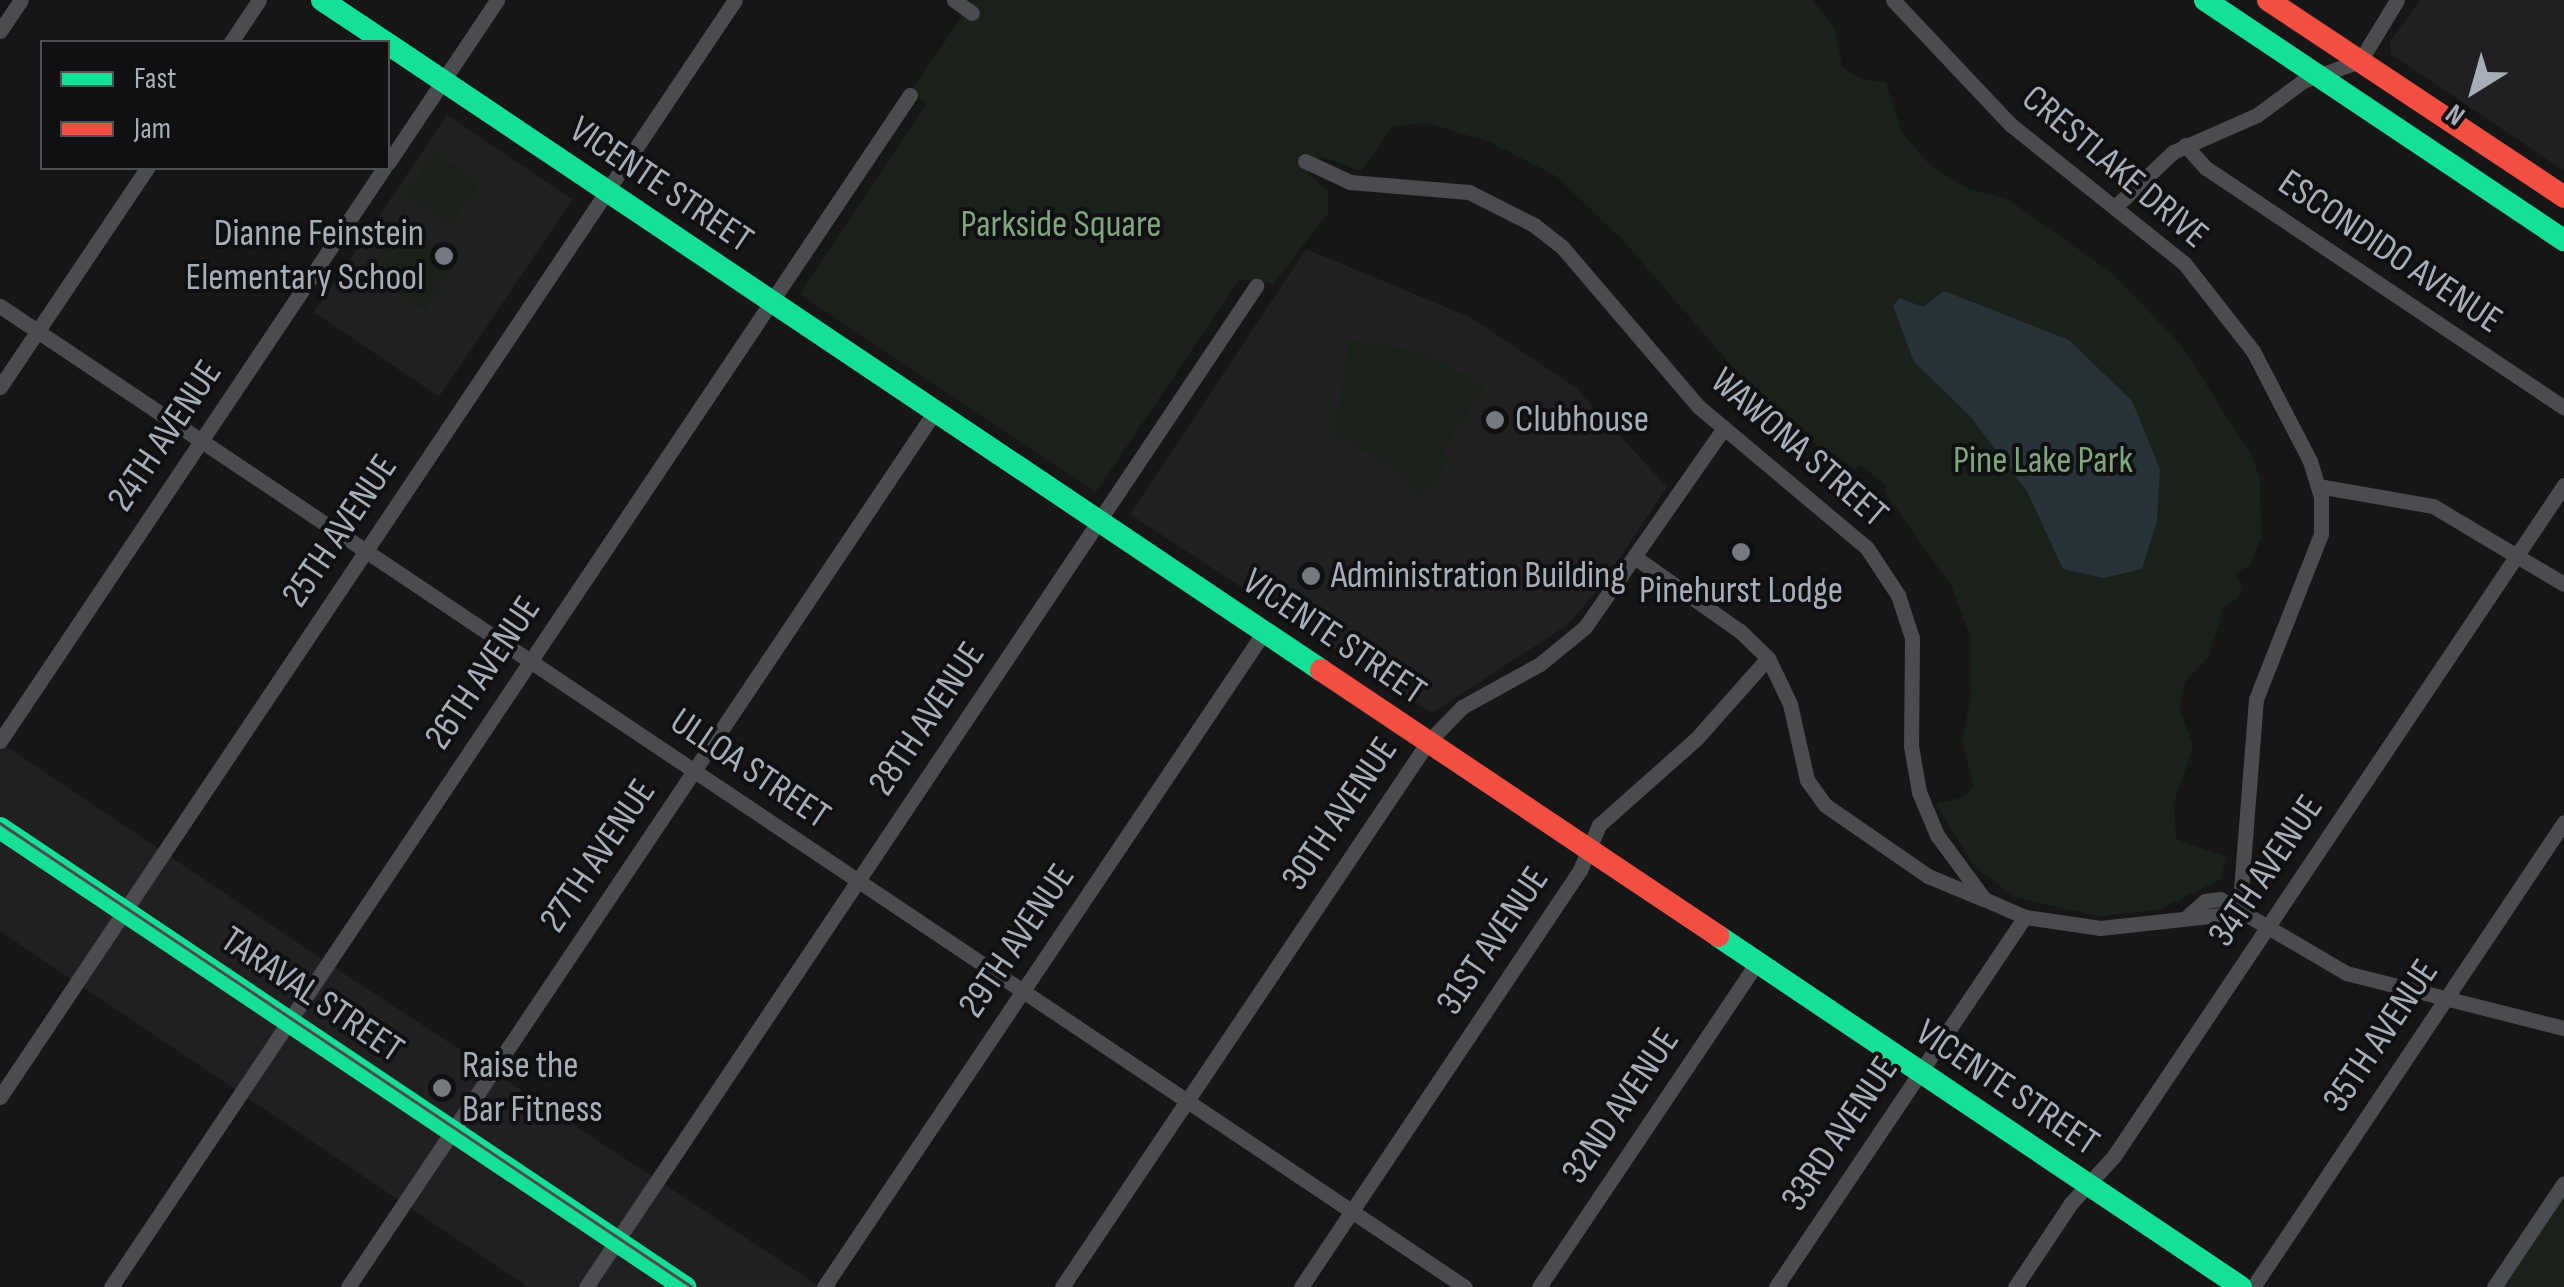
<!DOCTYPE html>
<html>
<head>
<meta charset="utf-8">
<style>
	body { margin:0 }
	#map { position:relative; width:2564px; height:1287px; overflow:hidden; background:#161616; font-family:"Sofia Sans Condensed",sans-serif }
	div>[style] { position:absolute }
	.built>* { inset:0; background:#202022; transform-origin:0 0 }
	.green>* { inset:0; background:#1a211a; transform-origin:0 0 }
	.water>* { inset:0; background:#283339 }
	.street>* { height:15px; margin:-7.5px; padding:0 7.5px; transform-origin:7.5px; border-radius:7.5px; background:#4a4c4f }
	.fast>* { height:22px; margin:-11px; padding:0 11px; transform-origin:11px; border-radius:11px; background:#16e098 }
	.jam>* { height:22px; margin:-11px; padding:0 11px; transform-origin:11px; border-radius:11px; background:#f24e42 }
	.tram>* { height:2.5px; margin:-1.25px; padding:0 1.25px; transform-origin:1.25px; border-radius:1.25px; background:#4a4c4f }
	.dots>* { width:28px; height:28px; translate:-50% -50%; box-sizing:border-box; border:5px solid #101012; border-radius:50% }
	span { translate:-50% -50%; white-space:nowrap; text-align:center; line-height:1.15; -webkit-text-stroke:8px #101012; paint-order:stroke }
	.street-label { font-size:38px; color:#a6aeb8 }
	.park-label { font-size:38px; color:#7ea57c }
	.poi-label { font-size:38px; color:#a6aeb8 }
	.right { translate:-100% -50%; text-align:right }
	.left { translate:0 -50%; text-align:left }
	.legend { position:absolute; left:40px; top:40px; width:350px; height:130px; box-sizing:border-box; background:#101012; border:2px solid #4c4f54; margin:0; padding:12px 18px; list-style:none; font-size:30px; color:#a6aeb8 }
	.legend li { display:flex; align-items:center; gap:20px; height:50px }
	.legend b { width:50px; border:2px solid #4c4f54 }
	.north { position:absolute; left:2424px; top:40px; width:100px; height:100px; -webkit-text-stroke:8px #101012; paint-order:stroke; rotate:217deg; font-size:28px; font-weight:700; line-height:40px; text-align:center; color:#a6aeb8 }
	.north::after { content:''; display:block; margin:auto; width:35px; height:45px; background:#a6aeb8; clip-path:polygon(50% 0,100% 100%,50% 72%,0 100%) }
</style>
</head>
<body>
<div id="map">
	<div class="built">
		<i style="clip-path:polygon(2420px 0,2564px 0,2564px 171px,2391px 54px,2390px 42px)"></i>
		<i style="left:447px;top:115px;width:151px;height:238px;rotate:34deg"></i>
		<i style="clip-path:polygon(1306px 249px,1472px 318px,1575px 387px,1667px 487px,1600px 588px,1566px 626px,1432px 713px,1130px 514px)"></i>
		<i style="clip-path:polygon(0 742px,328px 963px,820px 1287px,528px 1287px,0 931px)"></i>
	</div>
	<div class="green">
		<i style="clip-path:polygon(973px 0,1813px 0,1835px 30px,1842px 67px,1864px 80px,1886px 82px,1902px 133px,1930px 165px,1965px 187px,2009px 200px,2112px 273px,2181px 345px,2251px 455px,2260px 478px,2261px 538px,2250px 565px,2236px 573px,2242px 586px,2238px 599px,2224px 605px,2209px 656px,2186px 680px,2179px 707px,2193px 747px,2174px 803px,2176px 839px,2226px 857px,2221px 879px,2158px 910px,2100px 916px,2016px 898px,1974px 866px,1936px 804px,1965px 797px,1973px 785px,1962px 742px,1971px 696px,1970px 636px,1952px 587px,1884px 491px,1887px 486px,1860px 465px,1855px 470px,1830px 451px,1826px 454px,1743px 379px,1623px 240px,1556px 176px,1490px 142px,1426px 123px,1392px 126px,1361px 171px,1321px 156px,1308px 175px,1328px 190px,1328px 213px,1273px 284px,1239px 279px,1096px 492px,800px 294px,927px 104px,911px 92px)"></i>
		<i style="left:434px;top:152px;width:55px;height:52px;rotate:34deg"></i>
		<i style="left:399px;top:227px;width:67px;height:57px;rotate:32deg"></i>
		<i style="clip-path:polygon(1349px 340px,1424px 352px,1485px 387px,1443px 449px,1448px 461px,1425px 494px,1412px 493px,1403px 475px,1335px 434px)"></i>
		<i style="clip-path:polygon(2564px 1182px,2564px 1287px,2493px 1287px)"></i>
	</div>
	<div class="water">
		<i style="clip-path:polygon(1944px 291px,2069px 340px,2132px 401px,2160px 469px,2157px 521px,2142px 569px,2103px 578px,2063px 569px,2028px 493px,1970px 416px,1914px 362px,1893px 306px,1899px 298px,1923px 307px)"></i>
	</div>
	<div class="street">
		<i style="left:954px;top:0;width:22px;rotate:36deg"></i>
		<i style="left:1893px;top:0;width:172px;rotate:46.7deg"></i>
		<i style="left:2011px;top:125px;width:221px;rotate:38.6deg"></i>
		<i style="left:2184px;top:263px;width:112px;rotate:51.9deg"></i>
		<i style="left:2253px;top:351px;width:124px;rotate:62.6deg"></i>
		<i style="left:2310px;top:461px;width:38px;rotate:73deg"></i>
		<i style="left:2321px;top:497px;width:37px;rotate:90deg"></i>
		<i style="left:2321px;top:534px;width:177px;rotate:111.5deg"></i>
		<i style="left:2256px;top:699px;width:215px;rotate:94.5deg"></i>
		<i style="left:0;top:31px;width:37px;rotate:-56deg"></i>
		<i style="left:231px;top:42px;width:50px;rotate:-56.3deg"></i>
		<i style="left:2185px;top:145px;width:31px;rotate:48deg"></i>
		<i style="left:2206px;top:168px;width:431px;rotate:33.8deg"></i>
		<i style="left:1305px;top:161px;width:50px;rotate:25deg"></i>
		<i style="left:1350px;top:182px;width:119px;rotate:4.8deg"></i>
		<i style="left:1469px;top:192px;width:73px;rotate:26.9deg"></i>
		<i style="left:1534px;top:225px;width:37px;rotate:38deg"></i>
		<i style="left:1563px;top:248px;width:209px;rotate:49.5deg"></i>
		<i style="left:1699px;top:407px;width:219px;rotate:40deg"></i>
		<i style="left:1867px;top:548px;width:56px;rotate:56.6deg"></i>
		<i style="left:1898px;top:595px;width:45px;rotate:72deg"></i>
		<i style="left:1912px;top:638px;width:108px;rotate:90.5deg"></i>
		<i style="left:1911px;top:746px;width:47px;rotate:80.1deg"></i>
		<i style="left:1919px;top:792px;width:47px;rotate:67.3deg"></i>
		<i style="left:1937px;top:835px;width:79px;rotate:53.7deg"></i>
		<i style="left:1984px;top:899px;width:45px;rotate:23.7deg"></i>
		<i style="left:2025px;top:917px;width:76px;rotate:8.3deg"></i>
		<i style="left:2100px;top:928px;width:140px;rotate:-6.2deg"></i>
		<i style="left:388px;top:163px;width:196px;rotate:-56.2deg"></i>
		<i style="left:2117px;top:205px;width:77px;rotate:-43.4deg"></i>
		<i style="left:2173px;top:152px;width:92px;rotate:-23.8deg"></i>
		<i style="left:2257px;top:115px;width:57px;rotate:-36.5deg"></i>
		<i style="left:2303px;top:81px;width:60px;rotate:-19.3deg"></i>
		<i style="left:2360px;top:61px;width:71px;rotate:-58.8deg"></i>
		<i style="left:0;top:306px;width:1763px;rotate:33.81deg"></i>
		<i style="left:0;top:387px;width:264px;rotate:-56.1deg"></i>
		<i style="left:2318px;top:486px;width:117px;rotate:9.9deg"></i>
		<i style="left:2433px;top:506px;width:152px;rotate:30.8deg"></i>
		<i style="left:1636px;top:558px;width:127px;rotate:35.1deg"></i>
		<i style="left:1740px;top:631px;width:39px;rotate:44deg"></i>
		<i style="left:1768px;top:658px;width:51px;rotate:64.4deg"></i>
		<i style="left:1790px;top:704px;width:78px;rotate:77.4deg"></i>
		<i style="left:1807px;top:780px;width:31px;rotate:54deg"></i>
		<i style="left:1825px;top:805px;width:125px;rotate:34.6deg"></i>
		<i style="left:1928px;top:876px;width:60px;rotate:22.7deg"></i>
		<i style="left:0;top:741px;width:690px;rotate:-56.17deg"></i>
		<i style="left:2189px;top:915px;width:21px;rotate:-41deg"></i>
		<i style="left:2205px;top:901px;width:15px;rotate:-8deg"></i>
		<i style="left:2220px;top:899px;width:146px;rotate:30.4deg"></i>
		<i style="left:2346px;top:973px;width:225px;rotate:14.2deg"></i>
		<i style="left:0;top:1097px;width:1320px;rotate:-56.18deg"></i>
		<i style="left:111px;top:1287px;width:1435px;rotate:-56.17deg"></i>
		<i style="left:348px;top:1287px;width:1054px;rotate:-56.17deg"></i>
		<i style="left:586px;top:1287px;width:1205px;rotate:-56.2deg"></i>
		<i style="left:824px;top:1287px;width:789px;rotate:-56.11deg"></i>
		<i style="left:1062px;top:1287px;width:656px;rotate:-56.12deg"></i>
		<i style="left:1428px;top:742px;width:49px;rotate:-45.8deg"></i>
		<i style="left:1462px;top:707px;width:89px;rotate:-28.9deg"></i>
		<i style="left:1540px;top:664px;width:58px;rotate:-39.4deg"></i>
		<i style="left:1585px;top:627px;width:243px;rotate:-55.1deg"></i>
		<i style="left:1301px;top:1287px;width:502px;rotate:-56.21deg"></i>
		<i style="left:1580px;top:870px;width:49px;rotate:-67.1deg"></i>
		<i style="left:1599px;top:825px;width:130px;rotate:-41.6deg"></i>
		<i style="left:1696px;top:739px;width:108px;rotate:-48.4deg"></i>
		<i style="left:1539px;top:1287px;width:391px;rotate:-56.1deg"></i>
		<i style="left:1776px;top:1287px;width:446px;rotate:-56.1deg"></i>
		<i style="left:2015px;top:1287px;width:101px;rotate:-56.3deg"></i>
		<i style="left:2071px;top:1203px;width:64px;rotate:-47.5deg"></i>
		<i style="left:2114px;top:1156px;width:808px;rotate:-56.15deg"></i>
		<i style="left:2253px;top:1287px;width:559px;rotate:-56.22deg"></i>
		<i style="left:2494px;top:1287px;width:125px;rotate:-56.1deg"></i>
	</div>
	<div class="fast">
		<i style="left:322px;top:0;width:76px;rotate:33.7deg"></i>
		<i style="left:2205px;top:0;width:432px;rotate:33.8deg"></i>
		<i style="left:388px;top:44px;width:1124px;rotate:33.86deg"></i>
		<i style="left:0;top:828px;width:825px;rotate:33.82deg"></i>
		<i style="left:1718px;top:936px;width:630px;rotate:33.87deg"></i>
	</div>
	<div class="jam">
		<i style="left:2268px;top:0;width:356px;rotate:33.6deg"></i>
		<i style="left:1321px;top:670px;width:478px;rotate:33.8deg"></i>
	</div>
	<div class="tram">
		<i style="left:0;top:823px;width:833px;rotate:33.84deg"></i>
	</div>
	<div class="dots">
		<i style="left:444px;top:256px;background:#74797f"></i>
		<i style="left:1495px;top:420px;background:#74797f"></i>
		<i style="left:1741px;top:552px;background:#74797f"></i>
		<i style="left:1311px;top:576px;background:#74797f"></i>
		<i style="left:442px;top:1088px;background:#74797f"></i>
	</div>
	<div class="street-label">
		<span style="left:2115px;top:167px;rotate:40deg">CRESTLAKE DRIVE</span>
		<span style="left:661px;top:185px;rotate:34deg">VICENTE STREET</span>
		<span style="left:2390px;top:252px;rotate:34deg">ESCONDIDO AVENUE</span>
		<span style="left:165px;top:436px;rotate:-56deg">24TH AVENUE</span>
		<span style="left:1799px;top:448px;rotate:41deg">WAWONA STREET</span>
		<span style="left:340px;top:531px;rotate:-56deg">25TH AVENUE</span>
		<span style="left:1334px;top:637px;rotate:34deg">VICENTE STREET</span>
		<span style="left:483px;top:673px;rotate:-56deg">26TH AVENUE</span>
		<span style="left:927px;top:719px;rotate:-56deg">28TH AVENUE</span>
		<span style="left:750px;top:769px;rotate:34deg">ULLOA STREET</span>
		<span style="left:1340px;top:814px;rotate:-56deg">30TH AVENUE</span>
		<span style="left:598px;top:856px;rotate:-56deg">27TH AVENUE</span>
		<span style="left:2266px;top:871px;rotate:-56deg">34TH AVENUE</span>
		<span style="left:1017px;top:941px;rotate:-56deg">29TH AVENUE</span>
		<span style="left:1493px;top:941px;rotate:-56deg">31ST AVENUE</span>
		<span style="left:312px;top:995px;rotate:34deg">TARAVAL STREET</span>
		<span style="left:2381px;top:1036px;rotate:-56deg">35TH AVENUE</span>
		<span style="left:2007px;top:1088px;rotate:34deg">VICENTE STREET</span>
		<span style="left:1621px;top:1106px;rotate:-56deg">32ND AVENUE</span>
		<span style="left:1840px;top:1134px;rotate:-56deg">33RD AVENUE</span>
	</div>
	<div class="park-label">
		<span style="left:1061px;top:225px">Parkside Square</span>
		<span style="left:2043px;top:461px">Pine Lake Park</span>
	</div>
	<div class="poi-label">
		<span class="right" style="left:424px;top:256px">Dianne Feinstein<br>Elementary School</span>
		<span class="left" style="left:1515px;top:420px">Clubhouse</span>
		<span class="left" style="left:1331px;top:576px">Administration Building</span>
		<span style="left:1741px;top:591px">Pinehurst Lodge</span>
		<span class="left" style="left:462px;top:1088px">Raise the<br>Bar Fitness</span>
	</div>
	<ul class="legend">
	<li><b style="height:12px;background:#16e098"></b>Fast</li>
	<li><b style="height:12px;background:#f24e42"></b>Jam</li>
	</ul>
	<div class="north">N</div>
</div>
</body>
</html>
